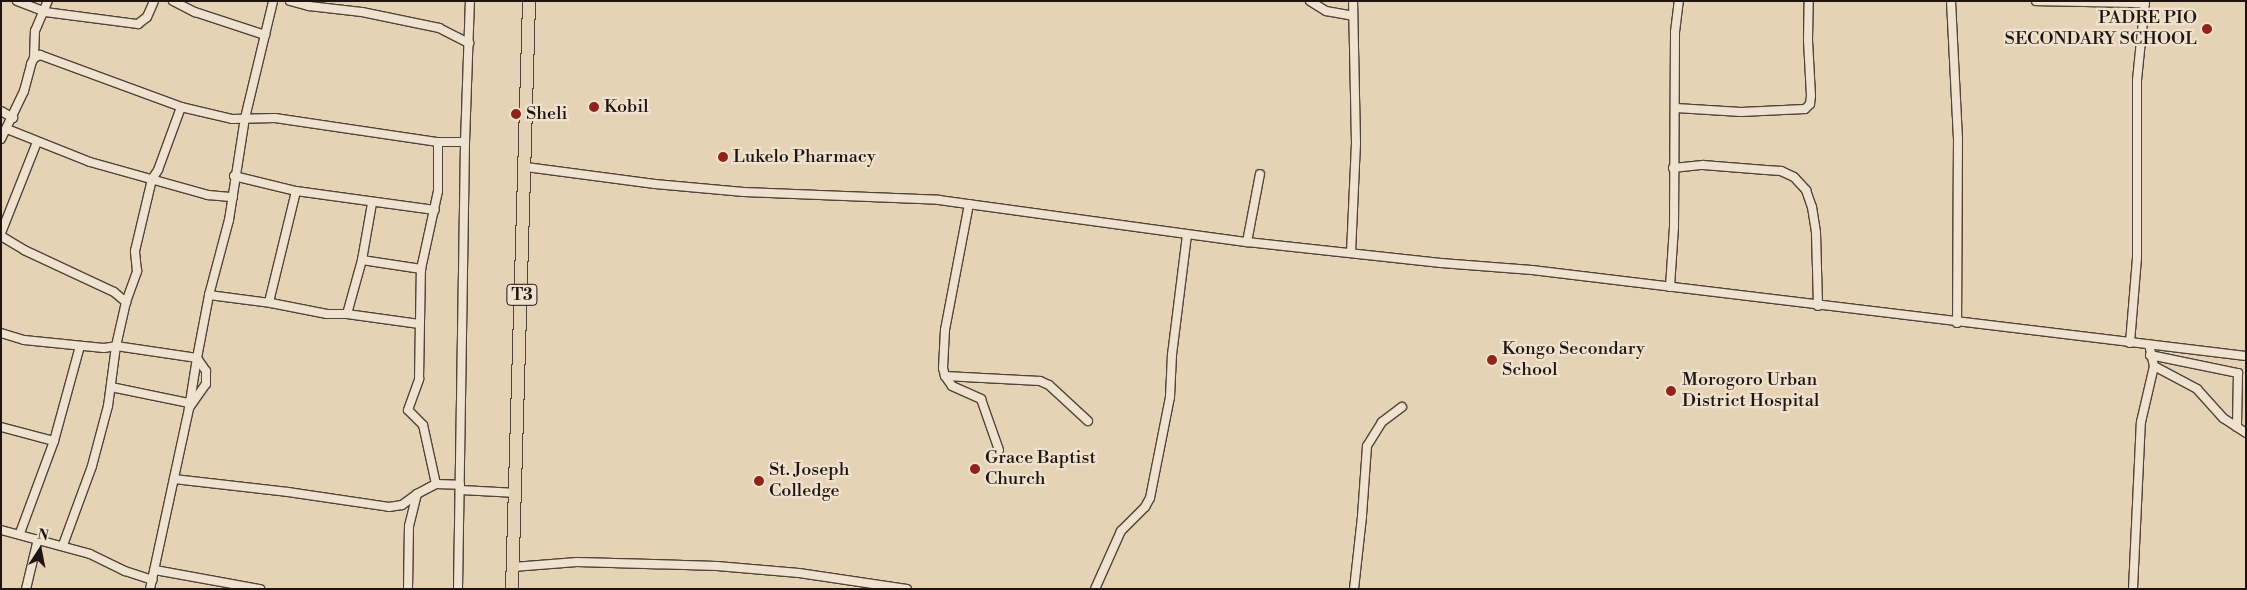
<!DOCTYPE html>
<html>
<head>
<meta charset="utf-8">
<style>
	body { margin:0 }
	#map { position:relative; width:2247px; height:590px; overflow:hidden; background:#e6d3b5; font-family:"Libre Bodoni",serif }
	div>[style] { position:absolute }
	.roads { filter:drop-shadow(1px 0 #514438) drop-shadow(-1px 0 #514438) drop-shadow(0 1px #514438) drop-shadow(0 -1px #514438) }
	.minor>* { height:8px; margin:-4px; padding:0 4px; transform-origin:4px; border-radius:4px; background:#efe2cf }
	.trunk>* { height:12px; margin:-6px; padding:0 6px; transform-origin:6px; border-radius:6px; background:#e6d3b5 }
	.dots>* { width:14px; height:14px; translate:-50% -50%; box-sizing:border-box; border:2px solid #efe2cf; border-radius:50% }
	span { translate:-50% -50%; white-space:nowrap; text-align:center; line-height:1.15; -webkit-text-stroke:4.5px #efe2cf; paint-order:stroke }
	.shield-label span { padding:1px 4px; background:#efe2cf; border:1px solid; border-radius:4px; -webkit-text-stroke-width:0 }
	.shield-label { font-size:16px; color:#1f140f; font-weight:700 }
	.poi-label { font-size:18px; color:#1f140f }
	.right { translate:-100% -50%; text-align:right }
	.left { translate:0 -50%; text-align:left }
	.frame { position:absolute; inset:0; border:2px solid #1f140f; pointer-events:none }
	.north { position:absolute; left:15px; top:525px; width:50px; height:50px; -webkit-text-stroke:4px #efe2cf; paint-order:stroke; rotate:11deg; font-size:14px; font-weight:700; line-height:20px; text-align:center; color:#1f140f }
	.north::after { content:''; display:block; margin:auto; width:18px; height:22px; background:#1f140f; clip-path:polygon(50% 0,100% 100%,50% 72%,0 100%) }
</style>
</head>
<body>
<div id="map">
	<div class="roads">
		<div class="minor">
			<i style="left:17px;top:1px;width:30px;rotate:21deg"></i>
			<i style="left:45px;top:12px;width:94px;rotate:7.4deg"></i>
			<i style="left:138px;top:24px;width:11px;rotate:-38deg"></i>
			<i style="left:147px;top:17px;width:17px;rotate:-66deg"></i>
			<i style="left:173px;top:1px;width:25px;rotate:27deg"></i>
			<i style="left:195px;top:12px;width:74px;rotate:18.2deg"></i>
			<i style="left:290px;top:1px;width:20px;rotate:15deg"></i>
			<i style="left:309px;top:6px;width:53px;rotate:6.5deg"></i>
			<i style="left:362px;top:12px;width:79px;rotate:11.7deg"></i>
			<i style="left:439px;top:28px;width:34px;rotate:27deg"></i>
			<i style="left:1310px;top:1px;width:19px;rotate:32deg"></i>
			<i style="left:1326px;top:11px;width:27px;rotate:10deg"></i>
			<i style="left:1951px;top:1px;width:137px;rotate:87.1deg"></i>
			<i style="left:1958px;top:138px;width:185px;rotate:90.3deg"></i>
			<i style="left:2036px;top:1px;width:109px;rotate:1.1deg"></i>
			<i style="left:34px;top:58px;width:27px;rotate:-88deg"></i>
			<i style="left:35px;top:31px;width:33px;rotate:-67deg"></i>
			<i style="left:1676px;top:108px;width:65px;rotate:3.5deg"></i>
			<i style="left:1741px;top:112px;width:64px;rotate:-2.7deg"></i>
			<i style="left:1805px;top:109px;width:7px;rotate:-45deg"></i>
			<i style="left:1810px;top:104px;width:8px;rotate:-83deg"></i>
			<i style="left:1811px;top:96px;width:56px;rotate:-93.1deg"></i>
			<i style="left:1808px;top:40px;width:39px;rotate:-89deg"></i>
			<i style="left:1px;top:111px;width:14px;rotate:30deg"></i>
			<i style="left:7px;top:129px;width:89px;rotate:21.7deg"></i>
			<i style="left:90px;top:162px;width:123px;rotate:15.6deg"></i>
			<i style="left:208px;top:195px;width:25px;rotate:5deg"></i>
			<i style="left:1px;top:139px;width:53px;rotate:-64.4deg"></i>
			<i style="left:24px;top:91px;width:28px;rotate:-75deg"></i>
			<i style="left:31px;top:64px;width:7px;rotate:-63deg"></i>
			<i style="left:34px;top:58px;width:7px;rotate:-27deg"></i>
			<i style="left:40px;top:55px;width:150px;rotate:20.2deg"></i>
			<i style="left:181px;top:107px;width:52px;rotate:13.2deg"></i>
			<i style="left:232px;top:119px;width:43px;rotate:-1.3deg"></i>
			<i style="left:275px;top:118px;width:165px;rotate:8.4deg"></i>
			<i style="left:438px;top:142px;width:27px"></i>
			<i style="left:526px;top:167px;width:130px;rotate:7.5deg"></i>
			<i style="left:655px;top:184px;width:89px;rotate:5.1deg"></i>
			<i style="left:744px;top:192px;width:195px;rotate:2.3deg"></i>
			<i style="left:939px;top:200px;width:311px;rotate:7.8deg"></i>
			<i style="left:1247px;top:242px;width:195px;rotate:6.2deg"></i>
			<i style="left:1441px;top:263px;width:91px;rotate:4.4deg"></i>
			<i style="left:1532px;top:270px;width:719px;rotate:6.87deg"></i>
			<i style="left:1673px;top:168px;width:30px;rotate:-6deg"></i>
			<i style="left:1703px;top:165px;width:63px;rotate:4.5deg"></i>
			<i style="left:1766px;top:170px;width:15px;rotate:4deg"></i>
			<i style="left:1781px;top:171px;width:14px;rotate:25deg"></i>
			<i style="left:1794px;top:177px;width:18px;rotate:47deg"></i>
			<i style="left:1806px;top:190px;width:18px;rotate:71deg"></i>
			<i style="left:1812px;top:207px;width:26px;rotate:81deg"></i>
			<i style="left:1816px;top:233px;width:73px;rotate:88.4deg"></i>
			<i style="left:234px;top:176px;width:64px;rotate:13.6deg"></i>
			<i style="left:296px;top:191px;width:140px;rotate:7.8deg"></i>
			<i style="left:969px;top:204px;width:128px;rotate:100.8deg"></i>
			<i style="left:945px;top:330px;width:38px;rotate:93deg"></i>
			<i style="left:943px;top:368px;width:8px;rotate:76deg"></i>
			<i style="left:945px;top:376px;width:12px;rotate:55deg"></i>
			<i style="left:952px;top:386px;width:32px;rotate:24deg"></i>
			<i style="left:981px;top:399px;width:54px;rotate:70.6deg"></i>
			<i style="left:1px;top:233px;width:98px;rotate:-68.4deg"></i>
			<i style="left:1px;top:236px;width:27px;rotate:31deg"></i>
			<i style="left:24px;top:250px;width:99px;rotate:25deg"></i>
			<i style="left:114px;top:292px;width:16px;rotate:40deg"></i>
			<i style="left:1247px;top:242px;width:69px;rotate:-79.2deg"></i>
			<i style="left:1351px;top:253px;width:110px;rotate:-87.4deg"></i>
			<i style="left:1356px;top:143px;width:142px;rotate:-91.2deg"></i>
			<i style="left:362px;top:260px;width:60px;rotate:8.7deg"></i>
			<i style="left:1670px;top:287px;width:60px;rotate:-86.2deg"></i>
			<i style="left:1674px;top:227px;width:195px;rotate:-89.7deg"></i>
			<i style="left:1675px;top:32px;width:31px;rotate:-83deg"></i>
			<i style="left:209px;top:295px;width:63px;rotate:7.4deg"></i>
			<i style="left:271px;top:303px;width:57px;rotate:11.1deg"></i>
			<i style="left:327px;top:314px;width:20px"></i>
			<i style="left:347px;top:314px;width:73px;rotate:7.9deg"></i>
			<i style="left:269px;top:302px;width:114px;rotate:-76.3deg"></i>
			<i style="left:347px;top:314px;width:56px;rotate:-74.5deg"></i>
			<i style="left:362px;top:260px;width:58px;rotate:-80deg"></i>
			<i style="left:1px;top:333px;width:24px;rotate:17deg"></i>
			<i style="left:24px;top:340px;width:80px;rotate:5.7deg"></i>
			<i style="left:104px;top:348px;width:12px;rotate:-9deg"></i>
			<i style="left:116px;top:346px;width:82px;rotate:8.4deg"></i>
			<i style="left:197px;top:358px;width:51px;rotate:99.1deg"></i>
			<i style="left:2130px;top:343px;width:85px;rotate:-85.3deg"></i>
			<i style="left:2137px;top:258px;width:178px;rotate:-90deg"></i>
			<i style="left:2137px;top:80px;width:79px;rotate:-84.2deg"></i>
			<i style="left:2150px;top:355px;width:90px;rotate:11.6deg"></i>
			<i style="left:2238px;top:373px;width:54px;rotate:91.1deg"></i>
			<i style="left:2154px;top:366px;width:49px;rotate:28.1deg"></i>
			<i style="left:2197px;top:389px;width:39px;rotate:48deg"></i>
			<i style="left:2223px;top:418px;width:27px;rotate:33deg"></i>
			<i style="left:945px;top:376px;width:95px;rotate:3deg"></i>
			<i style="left:1040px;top:381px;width:10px;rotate:24deg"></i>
			<i style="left:1049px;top:385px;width:53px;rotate:42.7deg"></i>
			<i style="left:111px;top:387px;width:80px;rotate:11.6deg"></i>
			<i style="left:1px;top:427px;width:55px;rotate:14.8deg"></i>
			<i style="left:174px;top:479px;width:115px;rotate:6.5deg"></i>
			<i style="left:288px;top:492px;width:102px;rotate:8.4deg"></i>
			<i style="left:389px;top:507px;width:13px;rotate:-9deg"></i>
			<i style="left:402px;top:505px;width:19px;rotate:-36deg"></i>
			<i style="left:417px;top:494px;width:21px;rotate:-28deg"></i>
			<i style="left:436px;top:484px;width:24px;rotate:2deg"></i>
			<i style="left:436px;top:484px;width:60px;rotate:-102.4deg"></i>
			<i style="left:423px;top:425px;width:21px;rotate:-135deg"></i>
			<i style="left:408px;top:410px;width:33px;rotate:-70deg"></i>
			<i style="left:419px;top:379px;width:110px;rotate:-89deg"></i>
			<i style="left:421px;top:269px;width:80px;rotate:-77.7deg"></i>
			<i style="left:438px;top:191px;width:49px;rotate:-90deg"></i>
			<i style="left:461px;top:490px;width:56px;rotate:3.1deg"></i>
			<i style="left:1px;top:530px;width:92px;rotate:15.1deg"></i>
			<i style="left:90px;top:554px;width:39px;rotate:26deg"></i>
			<i style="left:125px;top:571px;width:29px;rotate:18deg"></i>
			<i style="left:20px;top:533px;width:98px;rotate:-69.7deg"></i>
			<i style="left:54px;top:441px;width:98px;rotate:-74.7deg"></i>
			<i style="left:63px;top:545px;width:84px;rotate:-69.8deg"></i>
			<i style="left:92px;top:466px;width:62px;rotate:-75.1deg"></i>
			<i style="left:108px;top:406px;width:61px;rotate:-82.4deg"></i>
			<i style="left:116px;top:346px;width:45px;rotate:-77.2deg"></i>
			<i style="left:126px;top:302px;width:33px;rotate:-70deg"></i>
			<i style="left:137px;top:271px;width:20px;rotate:-96deg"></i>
			<i style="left:135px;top:251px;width:74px;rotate:-76.7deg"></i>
			<i style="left:152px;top:179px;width:11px;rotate:-56deg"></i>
			<i style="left:158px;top:170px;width:67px;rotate:-69.9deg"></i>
			<i style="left:513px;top:567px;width:64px;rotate:-4.5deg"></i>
			<i style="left:577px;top:562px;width:140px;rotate:1.6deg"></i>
			<i style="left:717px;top:566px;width:82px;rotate:4.9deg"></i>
			<i style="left:799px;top:573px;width:109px;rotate:8.4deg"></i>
			<i style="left:155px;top:570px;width:107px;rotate:10.3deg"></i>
			<i style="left:26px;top:589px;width:51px;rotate:-76.5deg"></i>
			<i style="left:150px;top:589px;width:185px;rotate:-77.8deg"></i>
			<i style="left:189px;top:408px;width:29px;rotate:-55deg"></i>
			<i style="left:206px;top:384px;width:13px;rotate:-90deg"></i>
			<i style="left:206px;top:371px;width:16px;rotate:-125deg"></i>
			<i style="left:197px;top:358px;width:64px;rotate:-79.2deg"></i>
			<i style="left:209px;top:295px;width:78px;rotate:-75.1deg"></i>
			<i style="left:229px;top:220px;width:103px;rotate:-81.1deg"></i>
			<i style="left:245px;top:118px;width:120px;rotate:-76.5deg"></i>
			<i style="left:408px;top:589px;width:63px;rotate:-89.1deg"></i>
			<i style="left:409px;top:526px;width:33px;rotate:-76deg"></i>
			<i style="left:458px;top:589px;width:447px;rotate:-89.1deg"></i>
			<i style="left:465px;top:142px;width:141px;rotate:-88deg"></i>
			<i style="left:1095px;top:589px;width:64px;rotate:-65.9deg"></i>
			<i style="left:1121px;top:531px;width:34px;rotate:-45deg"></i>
			<i style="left:1145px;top:507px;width:10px;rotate:-61deg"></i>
			<i style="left:1150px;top:498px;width:103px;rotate:-78.8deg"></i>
			<i style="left:1170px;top:397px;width:42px;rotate:-87.3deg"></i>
			<i style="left:1172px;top:355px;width:121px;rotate:-82.9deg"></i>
			<i style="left:1354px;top:589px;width:73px;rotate:-83.7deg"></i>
			<i style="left:1362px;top:516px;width:70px;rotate:-85.9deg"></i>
			<i style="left:1367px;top:446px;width:28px;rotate:-58deg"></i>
			<i style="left:1382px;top:422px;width:25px;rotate:-37deg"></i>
			<i style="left:2133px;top:589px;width:167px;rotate:-87.3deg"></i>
			<i style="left:2141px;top:422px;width:57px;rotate:-76.9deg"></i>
			<i style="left:2154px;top:366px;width:22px;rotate:-103deg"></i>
		</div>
		<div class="trunk">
			<i style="left:512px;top:589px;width:588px;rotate:-88.34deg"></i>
		</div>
	</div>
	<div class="dots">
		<i style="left:2207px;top:29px;background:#8f2418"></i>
		<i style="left:594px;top:107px;background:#8f2418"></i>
		<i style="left:516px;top:114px;background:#8f2418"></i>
		<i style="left:723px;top:157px;background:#8f2418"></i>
		<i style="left:1492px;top:360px;background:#8f2418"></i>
		<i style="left:1671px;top:391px;background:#8f2418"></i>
		<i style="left:975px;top:469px;background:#8f2418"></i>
		<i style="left:759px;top:481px;background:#8f2418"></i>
	</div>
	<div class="shield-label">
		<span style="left:522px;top:295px">T3</span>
	</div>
	<div class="poi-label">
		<span class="right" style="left:2197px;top:29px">PADRE PIO<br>SECONDARY SCHOOL</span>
		<span class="left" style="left:604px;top:107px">Kobil</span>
		<span class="left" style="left:526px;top:114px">Sheli</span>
		<span class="left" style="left:733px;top:157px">Lukelo Pharmacy</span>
		<span class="left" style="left:1502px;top:360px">Kongo Secondary<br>School</span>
		<span class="left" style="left:1682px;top:391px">Morogoro Urban<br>District Hospital</span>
		<span class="left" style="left:985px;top:469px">Grace Baptist<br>Church</span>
		<span class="left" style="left:769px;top:481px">St. Joseph<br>Colledge</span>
	</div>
	<div class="frame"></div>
	<div class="north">N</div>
</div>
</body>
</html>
